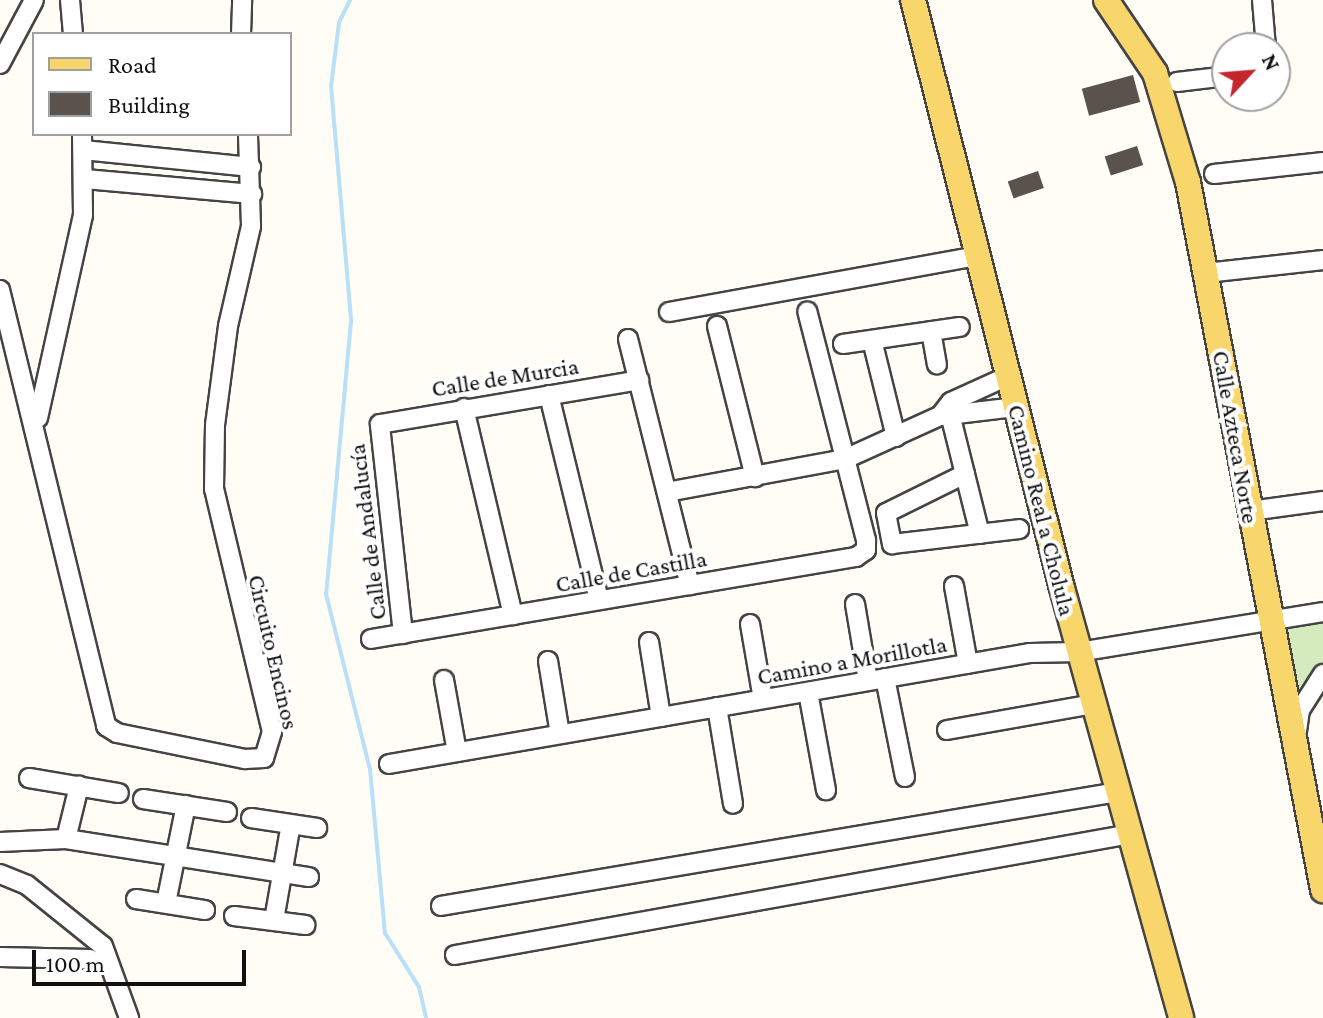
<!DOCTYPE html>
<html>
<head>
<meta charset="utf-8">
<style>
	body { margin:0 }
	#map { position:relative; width:1323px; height:1018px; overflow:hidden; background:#fffdf5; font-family:"Crimson Pro",serif }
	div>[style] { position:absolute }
	.green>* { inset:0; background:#d5ebbd }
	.stream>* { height:4px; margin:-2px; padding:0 2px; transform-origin:2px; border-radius:2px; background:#b9e0f7 }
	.building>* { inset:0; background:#5a524d; transform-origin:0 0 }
	.roads { filter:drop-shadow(2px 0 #444) drop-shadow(-2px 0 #444) drop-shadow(0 2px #444) drop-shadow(0 -2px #444) }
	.minor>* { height:18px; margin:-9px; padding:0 9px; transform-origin:9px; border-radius:9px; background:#fff }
	.major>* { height:24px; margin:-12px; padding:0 12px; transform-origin:12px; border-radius:12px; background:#f9d66b }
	span { translate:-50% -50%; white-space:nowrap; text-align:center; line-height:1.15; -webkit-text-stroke:8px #fff; paint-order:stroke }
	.street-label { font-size:24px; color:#111 }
	.legend { position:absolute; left:32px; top:32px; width:260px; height:104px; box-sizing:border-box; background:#fff; border:2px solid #a0a0a0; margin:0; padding:10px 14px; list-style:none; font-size:24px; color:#111 }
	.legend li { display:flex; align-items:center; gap:16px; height:40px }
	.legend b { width:40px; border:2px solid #a0a0a0 }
	.north { position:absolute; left:1211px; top:32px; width:80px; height:80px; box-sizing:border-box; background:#fff; border:2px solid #a0a0a0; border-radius:50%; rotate:64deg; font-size:22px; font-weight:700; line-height:32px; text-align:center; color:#111 }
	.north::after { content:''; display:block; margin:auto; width:28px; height:36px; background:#c4262e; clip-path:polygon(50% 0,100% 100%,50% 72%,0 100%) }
	.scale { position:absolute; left:32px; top:950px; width:214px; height:36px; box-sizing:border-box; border:4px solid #111; border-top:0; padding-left:10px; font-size:24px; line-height:28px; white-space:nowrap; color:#111; -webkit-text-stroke:6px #fff; paint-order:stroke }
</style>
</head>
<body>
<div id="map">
	<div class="green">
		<i style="clip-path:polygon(1323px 620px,1323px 667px,1296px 707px,1281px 628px)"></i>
	</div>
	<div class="stream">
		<i style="left:350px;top:0;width:25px;rotate:116deg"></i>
		<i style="left:339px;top:23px;width:64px;rotate:97.2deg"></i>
		<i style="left:331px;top:86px;width:236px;rotate:85.1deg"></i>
		<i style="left:351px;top:321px;width:274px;rotate:95.2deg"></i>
		<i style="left:326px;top:594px;width:180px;rotate:75.9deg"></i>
		<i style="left:370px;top:769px;width:165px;rotate:84.8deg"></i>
		<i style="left:385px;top:933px;width:64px;rotate:57.8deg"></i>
		<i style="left:419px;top:987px;width:32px;rotate:77deg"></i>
	</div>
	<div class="building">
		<i style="left:1133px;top:75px;width:28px;height:53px;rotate:75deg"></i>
		<i style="left:1137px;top:146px;width:20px;height:34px;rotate:72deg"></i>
		<i style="left:1038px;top:171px;width:18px;height:32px;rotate:71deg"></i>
	</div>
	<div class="roads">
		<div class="minor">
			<i style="left:70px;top:0;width:34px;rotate:85deg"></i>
			<i style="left:1262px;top:0;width:48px;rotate:85.2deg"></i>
			<i style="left:241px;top:34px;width:34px;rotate:-88deg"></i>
			<i style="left:0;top:64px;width:72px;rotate:-62deg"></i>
			<i style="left:1177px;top:82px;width:50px;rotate:-6.8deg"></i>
			<i style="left:83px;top:150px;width:169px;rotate:5.8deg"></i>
			<i style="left:1214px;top:174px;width:110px;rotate:-6.3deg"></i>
			<i style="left:85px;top:179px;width:168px;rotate:5.1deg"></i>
			<i style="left:1206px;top:273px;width:118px;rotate:-6.3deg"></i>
			<i style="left:0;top:290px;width:449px;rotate:76.3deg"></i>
			<i style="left:106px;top:726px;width:13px;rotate:32deg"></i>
			<i style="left:117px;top:733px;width:131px;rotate:11.5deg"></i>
			<i style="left:245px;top:759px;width:19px;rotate:-3deg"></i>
			<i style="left:264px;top:758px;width:27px;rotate:-73deg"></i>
			<i style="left:272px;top:732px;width:250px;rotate:-103.4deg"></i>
			<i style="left:214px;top:489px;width:64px;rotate:-89.1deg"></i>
			<i style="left:215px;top:425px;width:100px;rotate:-82.5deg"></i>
			<i style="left:228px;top:326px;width:103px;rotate:-77deg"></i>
			<i style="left:251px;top:226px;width:92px;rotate:-91.9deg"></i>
			<i style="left:669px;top:312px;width:314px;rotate:-10.3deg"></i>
			<i style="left:717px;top:326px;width:156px;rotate:75.9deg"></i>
			<i style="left:931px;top:331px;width:34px;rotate:80deg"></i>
			<i style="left:628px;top:339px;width:254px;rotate:75.9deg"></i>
			<i style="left:872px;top:340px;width:100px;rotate:76.1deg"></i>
			<i style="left:843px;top:344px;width:118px;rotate:-8.3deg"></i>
			<i style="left:549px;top:395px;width:211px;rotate:76.3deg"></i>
			<i style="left:948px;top:406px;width:132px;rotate:76deg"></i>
			<i style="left:464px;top:408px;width:213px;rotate:76.7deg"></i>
			<i style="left:940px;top:416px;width:77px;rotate:-6.8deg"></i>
			<i style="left:38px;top:418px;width:208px;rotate:-77.5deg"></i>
			<i style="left:83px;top:215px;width:81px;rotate:-90.7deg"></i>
			<i style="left:965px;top:474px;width:88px;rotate:153.7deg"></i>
			<i style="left:886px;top:513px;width:32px;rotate:79deg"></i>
			<i style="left:892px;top:544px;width:128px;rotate:-6.7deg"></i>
			<i style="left:667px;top:492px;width:181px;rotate:-10.5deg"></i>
			<i style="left:845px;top:459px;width:104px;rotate:-24.4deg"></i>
			<i style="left:940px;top:416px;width:18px;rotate:-52deg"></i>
			<i style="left:951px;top:402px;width:63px;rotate:-24.5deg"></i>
			<i style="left:1250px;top:511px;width:74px;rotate:-7.8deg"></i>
			<i style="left:954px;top:586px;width:79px;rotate:79.8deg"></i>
			<i style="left:855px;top:604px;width:78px;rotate:80.4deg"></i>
			<i style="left:750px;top:624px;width:76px;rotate:80.2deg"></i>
			<i style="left:403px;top:634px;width:211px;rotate:-96.3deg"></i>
			<i style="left:380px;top:424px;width:263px;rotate:-9.6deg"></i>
			<i style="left:371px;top:639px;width:492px;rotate:-9.6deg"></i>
			<i style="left:856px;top:557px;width:12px;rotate:-35deg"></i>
			<i style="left:866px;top:550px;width:10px;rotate:-90deg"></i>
			<i style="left:866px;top:540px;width:236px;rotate:-104.4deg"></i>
			<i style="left:649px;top:642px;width:76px;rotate:80.9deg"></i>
			<i style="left:548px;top:661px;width:74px;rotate:80.7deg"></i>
			<i style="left:885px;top:678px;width:101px;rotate:78.6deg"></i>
			<i style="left:444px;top:680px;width:73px;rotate:79.8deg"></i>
			<i style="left:808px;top:692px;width:100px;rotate:79.6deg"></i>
			<i style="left:717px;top:707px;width:98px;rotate:80.6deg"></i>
			<i style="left:947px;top:730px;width:148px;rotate:-10.1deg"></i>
			<i style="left:1297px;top:731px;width:21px;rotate:-82deg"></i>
			<i style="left:1300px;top:710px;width:43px;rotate:-57.4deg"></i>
			<i style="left:389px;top:764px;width:651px;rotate:-9.82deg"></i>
			<i style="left:1030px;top:653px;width:49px;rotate:-1.2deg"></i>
			<i style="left:1079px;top:652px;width:247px;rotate:-9.3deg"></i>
			<i style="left:29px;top:778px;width:91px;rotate:9.5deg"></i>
			<i style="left:143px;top:799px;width:85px;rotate:8.8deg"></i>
			<i style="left:251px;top:818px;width:67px;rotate:8.6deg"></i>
			<i style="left:66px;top:839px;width:55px;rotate:-76.2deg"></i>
			<i style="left:0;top:842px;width:66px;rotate:-2.6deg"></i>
			<i style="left:66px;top:839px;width:246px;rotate:8.9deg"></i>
			<i style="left:0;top:874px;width:29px;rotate:22deg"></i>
			<i style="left:27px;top:885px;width:97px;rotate:38.8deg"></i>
			<i style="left:103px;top:946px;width:77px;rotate:70.1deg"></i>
			<i style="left:136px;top:899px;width:70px;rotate:9.1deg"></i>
			<i style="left:166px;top:903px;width:100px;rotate:-78.5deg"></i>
			<i style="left:441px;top:906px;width:687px;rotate:-9.56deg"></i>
			<i style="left:234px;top:916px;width:72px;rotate:7.2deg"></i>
			<i style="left:274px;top:920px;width:97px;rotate:-80deg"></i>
			<i style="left:455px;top:955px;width:687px;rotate:-10.15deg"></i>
			<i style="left:0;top:957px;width:90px;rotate:1.3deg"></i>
		</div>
		<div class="major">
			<i style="left:913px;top:0;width:607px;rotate:75.78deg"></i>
			<i style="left:1062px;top:588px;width:446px;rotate:74.5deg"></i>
			<i style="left:1106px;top:0;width:88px;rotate:56.1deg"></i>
			<i style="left:1155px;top:73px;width:114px;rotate:73.2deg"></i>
			<i style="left:1188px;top:182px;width:721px;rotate:79.2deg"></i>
		</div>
	</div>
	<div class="street-label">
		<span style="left:505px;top:377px;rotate:-9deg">Calle de Murcia</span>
		<span style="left:1236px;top:437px;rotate:80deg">Calle Azteca Norte</span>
		<span style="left:1042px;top:510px;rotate:76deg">Camino Real a Cholula</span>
		<span style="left:367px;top:532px;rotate:-97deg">Calle de Andalucía</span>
		<span style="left:631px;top:571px;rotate:-10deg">Calle de Castilla</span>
		<span style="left:274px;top:652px;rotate:77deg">Circuito Encinos</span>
		<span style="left:852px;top:660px;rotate:-10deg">Camino a Morillotla</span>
	</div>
	<ul class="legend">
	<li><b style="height:10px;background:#f9d66b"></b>Road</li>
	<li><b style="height:22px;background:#5a524d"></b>Building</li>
	</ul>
	<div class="north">N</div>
	<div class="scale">100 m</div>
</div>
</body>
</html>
